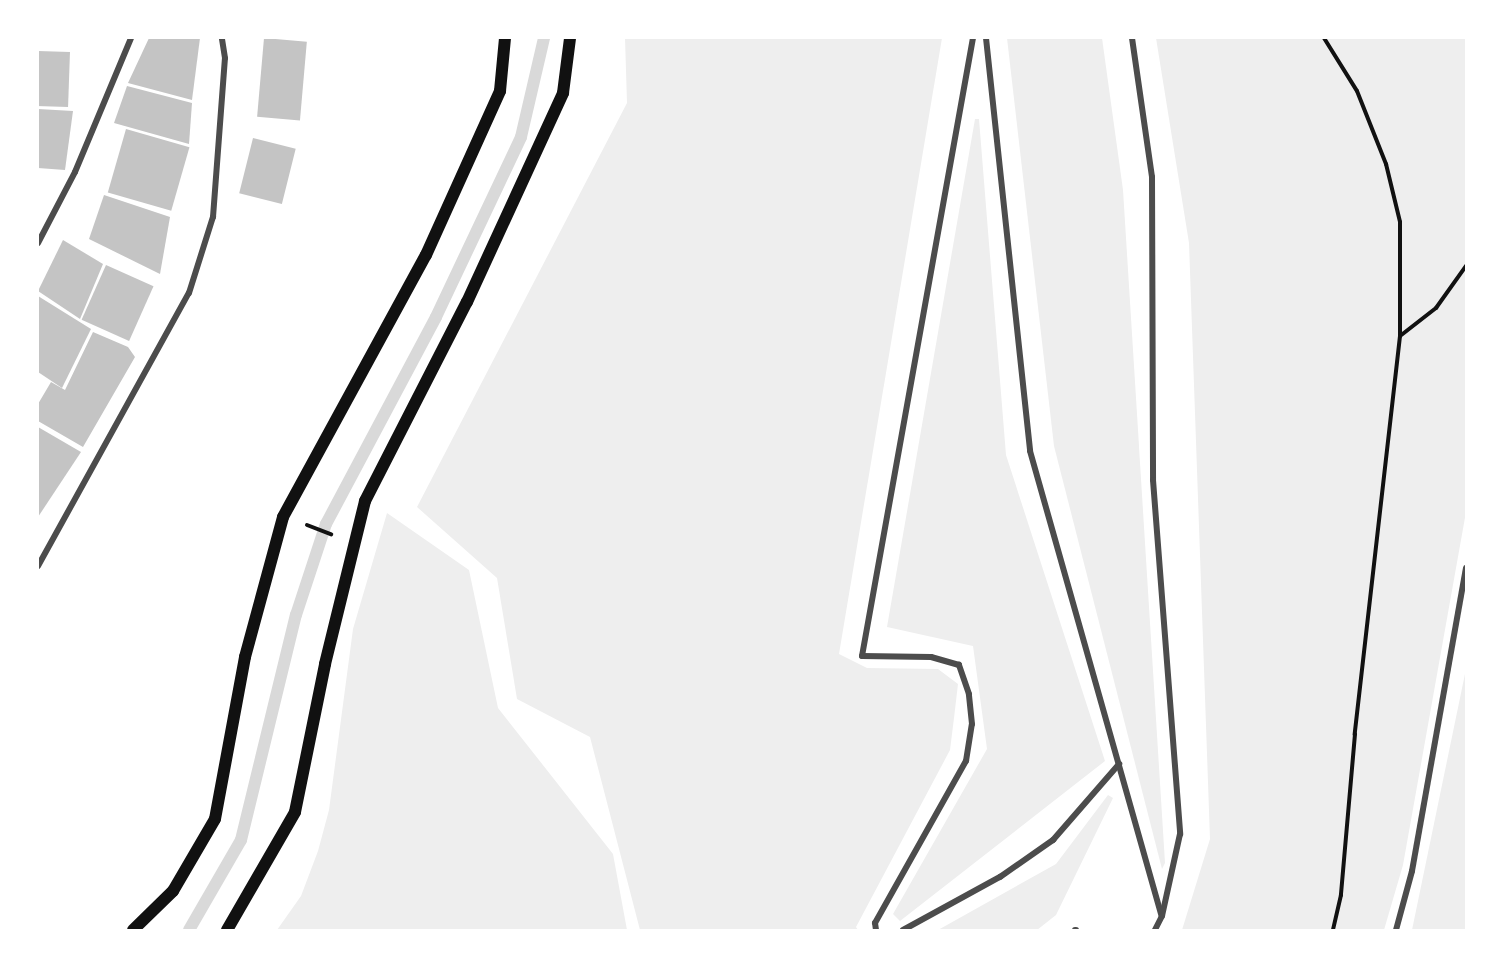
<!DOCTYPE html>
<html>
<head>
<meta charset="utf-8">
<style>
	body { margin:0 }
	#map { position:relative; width:1504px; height:968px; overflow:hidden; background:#fff; font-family:"Varela Round",sans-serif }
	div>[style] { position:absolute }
	.green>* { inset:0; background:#eee }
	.stream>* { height:12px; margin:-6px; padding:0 6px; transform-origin:6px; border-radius:6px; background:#d9d9d9 }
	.building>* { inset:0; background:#c4c4c4; transform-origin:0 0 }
	.path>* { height:4px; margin:-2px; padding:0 2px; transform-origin:2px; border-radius:2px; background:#111 }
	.minor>* { height:6px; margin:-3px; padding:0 3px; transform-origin:3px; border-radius:3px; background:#4c4c4c }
	.secondary>* { height:12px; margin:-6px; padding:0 6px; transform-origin:6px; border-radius:6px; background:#111 }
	span { translate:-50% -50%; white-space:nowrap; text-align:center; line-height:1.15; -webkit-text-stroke:6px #fff; paint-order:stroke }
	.frame { position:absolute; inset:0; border:39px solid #fff; pointer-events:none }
</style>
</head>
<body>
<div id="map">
	<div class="green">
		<i style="clip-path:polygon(625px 38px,942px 38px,839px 654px,867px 668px,938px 669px,958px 684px,954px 718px,950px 750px,856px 927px,858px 930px,640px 930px,590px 737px,517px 699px,497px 578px,417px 507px,627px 103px)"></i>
		<i style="clip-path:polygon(1007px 38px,1102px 38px,1123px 190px,1165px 863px,1162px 869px,1054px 446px)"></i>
		<i style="clip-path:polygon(1156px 38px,1466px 38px,1466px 512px,1403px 865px,1384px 930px,1182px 930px,1210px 839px,1189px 243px)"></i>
		<i style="clip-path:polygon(975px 119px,979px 119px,1006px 455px,1105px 761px,900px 921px,893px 914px,987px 749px,973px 646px,887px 627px)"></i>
		<i style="clip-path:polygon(387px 513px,469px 570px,498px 708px,613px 854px,627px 930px,277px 930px,301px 896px,318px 851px,329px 810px,353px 629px)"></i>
		<i style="clip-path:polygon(1466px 669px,1466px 930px,1412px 930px)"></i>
		<i style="clip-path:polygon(1108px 795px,1113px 798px,1056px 915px,1037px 930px,938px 930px,1056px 864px)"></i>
	</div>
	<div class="stream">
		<i style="left:189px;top:930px;width:104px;rotate:-60deg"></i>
		<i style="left:241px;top:840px;width:232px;rotate:-76.3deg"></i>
		<i style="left:296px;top:615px;width:96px;rotate:-71.8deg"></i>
		<i style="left:326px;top:524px;width:234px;rotate:-62deg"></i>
		<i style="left:436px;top:317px;width:199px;rotate:-64.7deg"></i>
		<i style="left:521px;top:137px;width:102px;rotate:-76.9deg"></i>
	</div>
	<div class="building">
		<i style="clip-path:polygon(149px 38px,200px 38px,192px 100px,128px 83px)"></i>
		<i style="left:264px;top:38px;width:43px;height:79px;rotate:5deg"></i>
		<i style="left:38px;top:51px;width:32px;height:55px;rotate:2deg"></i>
		<i style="clip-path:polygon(127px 86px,192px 103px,189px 144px,114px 123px)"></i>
		<i style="clip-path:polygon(38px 109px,73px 111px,65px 170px,38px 168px)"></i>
		<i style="left:126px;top:129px;width:66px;height:66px;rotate:16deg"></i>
		<i style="left:253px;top:138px;width:44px;height:57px;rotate:14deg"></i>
		<i style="clip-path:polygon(104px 195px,170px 217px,160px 274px,89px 239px)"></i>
		<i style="clip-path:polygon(63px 240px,103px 264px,80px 319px,38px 291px)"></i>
		<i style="left:106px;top:265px;width:52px;height:60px;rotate:24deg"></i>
		<i style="clip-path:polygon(38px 296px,91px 329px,62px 388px,38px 372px)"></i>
		<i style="clip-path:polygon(93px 332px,128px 347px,135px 357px,83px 447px,38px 421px,38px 404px,51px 382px,65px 390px)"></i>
		<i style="clip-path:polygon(38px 427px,81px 452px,38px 517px)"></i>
	</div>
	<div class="path">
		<i style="left:1324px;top:38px;width:62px;rotate:58.1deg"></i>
		<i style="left:1357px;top:91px;width:79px;rotate:68.3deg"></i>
		<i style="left:1386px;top:164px;width:60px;rotate:76.4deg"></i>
		<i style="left:1400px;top:222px;width:114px;rotate:90deg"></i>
		<i style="left:1400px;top:336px;width:401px;rotate:96.5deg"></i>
		<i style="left:1355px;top:734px;width:162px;rotate:95deg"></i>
		<i style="left:1341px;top:895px;width:36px;rotate:103deg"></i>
		<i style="left:1400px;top:336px;width:46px;rotate:-37.9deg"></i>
		<i style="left:1436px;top:308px;width:52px;rotate:-54.5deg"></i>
		<i style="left:307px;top:525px;width:26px;rotate:21deg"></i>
	</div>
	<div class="minor">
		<i style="left:986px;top:38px;width:415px;rotate:83.9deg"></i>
		<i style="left:1030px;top:451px;width:483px;rotate:74.2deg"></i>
		<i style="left:1132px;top:38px;width:140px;rotate:81.8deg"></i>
		<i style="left:1152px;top:177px;width:303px;rotate:89.8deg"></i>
		<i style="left:1153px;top:480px;width:355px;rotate:85.6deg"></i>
		<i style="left:1180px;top:834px;width:84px;rotate:102.4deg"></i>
		<i style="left:1162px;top:916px;width:16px;rotate:117deg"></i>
		<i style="left:38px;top:243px;width:80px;rotate:-62.5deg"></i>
		<i style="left:75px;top:172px;width:145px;rotate:-67.3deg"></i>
		<i style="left:38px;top:566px;width:312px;rotate:-61.1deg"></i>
		<i style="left:189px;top:293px;width:80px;rotate:-72.5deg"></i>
		<i style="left:213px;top:217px;width:159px;rotate:-85.7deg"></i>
		<i style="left:225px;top:58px;width:20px;rotate:-99deg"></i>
		<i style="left:876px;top:930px;width:7px;rotate:-98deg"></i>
		<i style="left:875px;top:923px;width:186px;rotate:-60.7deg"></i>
		<i style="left:966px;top:761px;width:37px;rotate:-81deg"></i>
		<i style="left:972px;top:724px;width:30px;rotate:-96deg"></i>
		<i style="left:969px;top:694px;width:31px;rotate:-109deg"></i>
		<i style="left:959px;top:665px;width:29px;rotate:-164deg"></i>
		<i style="left:931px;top:657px;width:69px;rotate:-179.2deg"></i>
		<i style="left:862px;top:656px;width:628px;rotate:-79.82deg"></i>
		<i style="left:903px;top:930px;width:111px;rotate:-28.7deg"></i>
		<i style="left:1000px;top:877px;width:65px;rotate:-34.9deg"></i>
		<i style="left:1053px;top:840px;width:101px;rotate:-49deg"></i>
		<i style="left:1075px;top:930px;width:1px"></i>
		<i style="left:1396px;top:930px;width:61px;rotate:-74.8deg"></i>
		<i style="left:1412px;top:871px;width:308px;rotate:-79.9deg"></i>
	</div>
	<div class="secondary">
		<i style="left:133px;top:930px;width:56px;rotate:-44.3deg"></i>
		<i style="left:173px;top:891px;width:83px;rotate:-59.7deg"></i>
		<i style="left:215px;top:819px;width:165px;rotate:-79.5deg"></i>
		<i style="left:245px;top:657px;width:145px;rotate:-74.8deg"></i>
		<i style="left:283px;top:517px;width:298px;rotate:-61.4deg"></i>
		<i style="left:426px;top:255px;width:180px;rotate:-65.7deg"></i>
		<i style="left:500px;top:91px;width:53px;rotate:-84.6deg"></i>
		<i style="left:227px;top:930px;width:136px;rotate:-60deg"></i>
		<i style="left:295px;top:812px;width:151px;rotate:-78.5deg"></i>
		<i style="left:325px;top:664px;width:168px;rotate:-76.2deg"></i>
		<i style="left:365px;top:501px;width:224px;rotate:-62.9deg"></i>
		<i style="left:467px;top:302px;width:230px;rotate:-65.3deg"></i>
		<i style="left:563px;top:93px;width:55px;rotate:-82.7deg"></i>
	</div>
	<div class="frame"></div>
</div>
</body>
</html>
